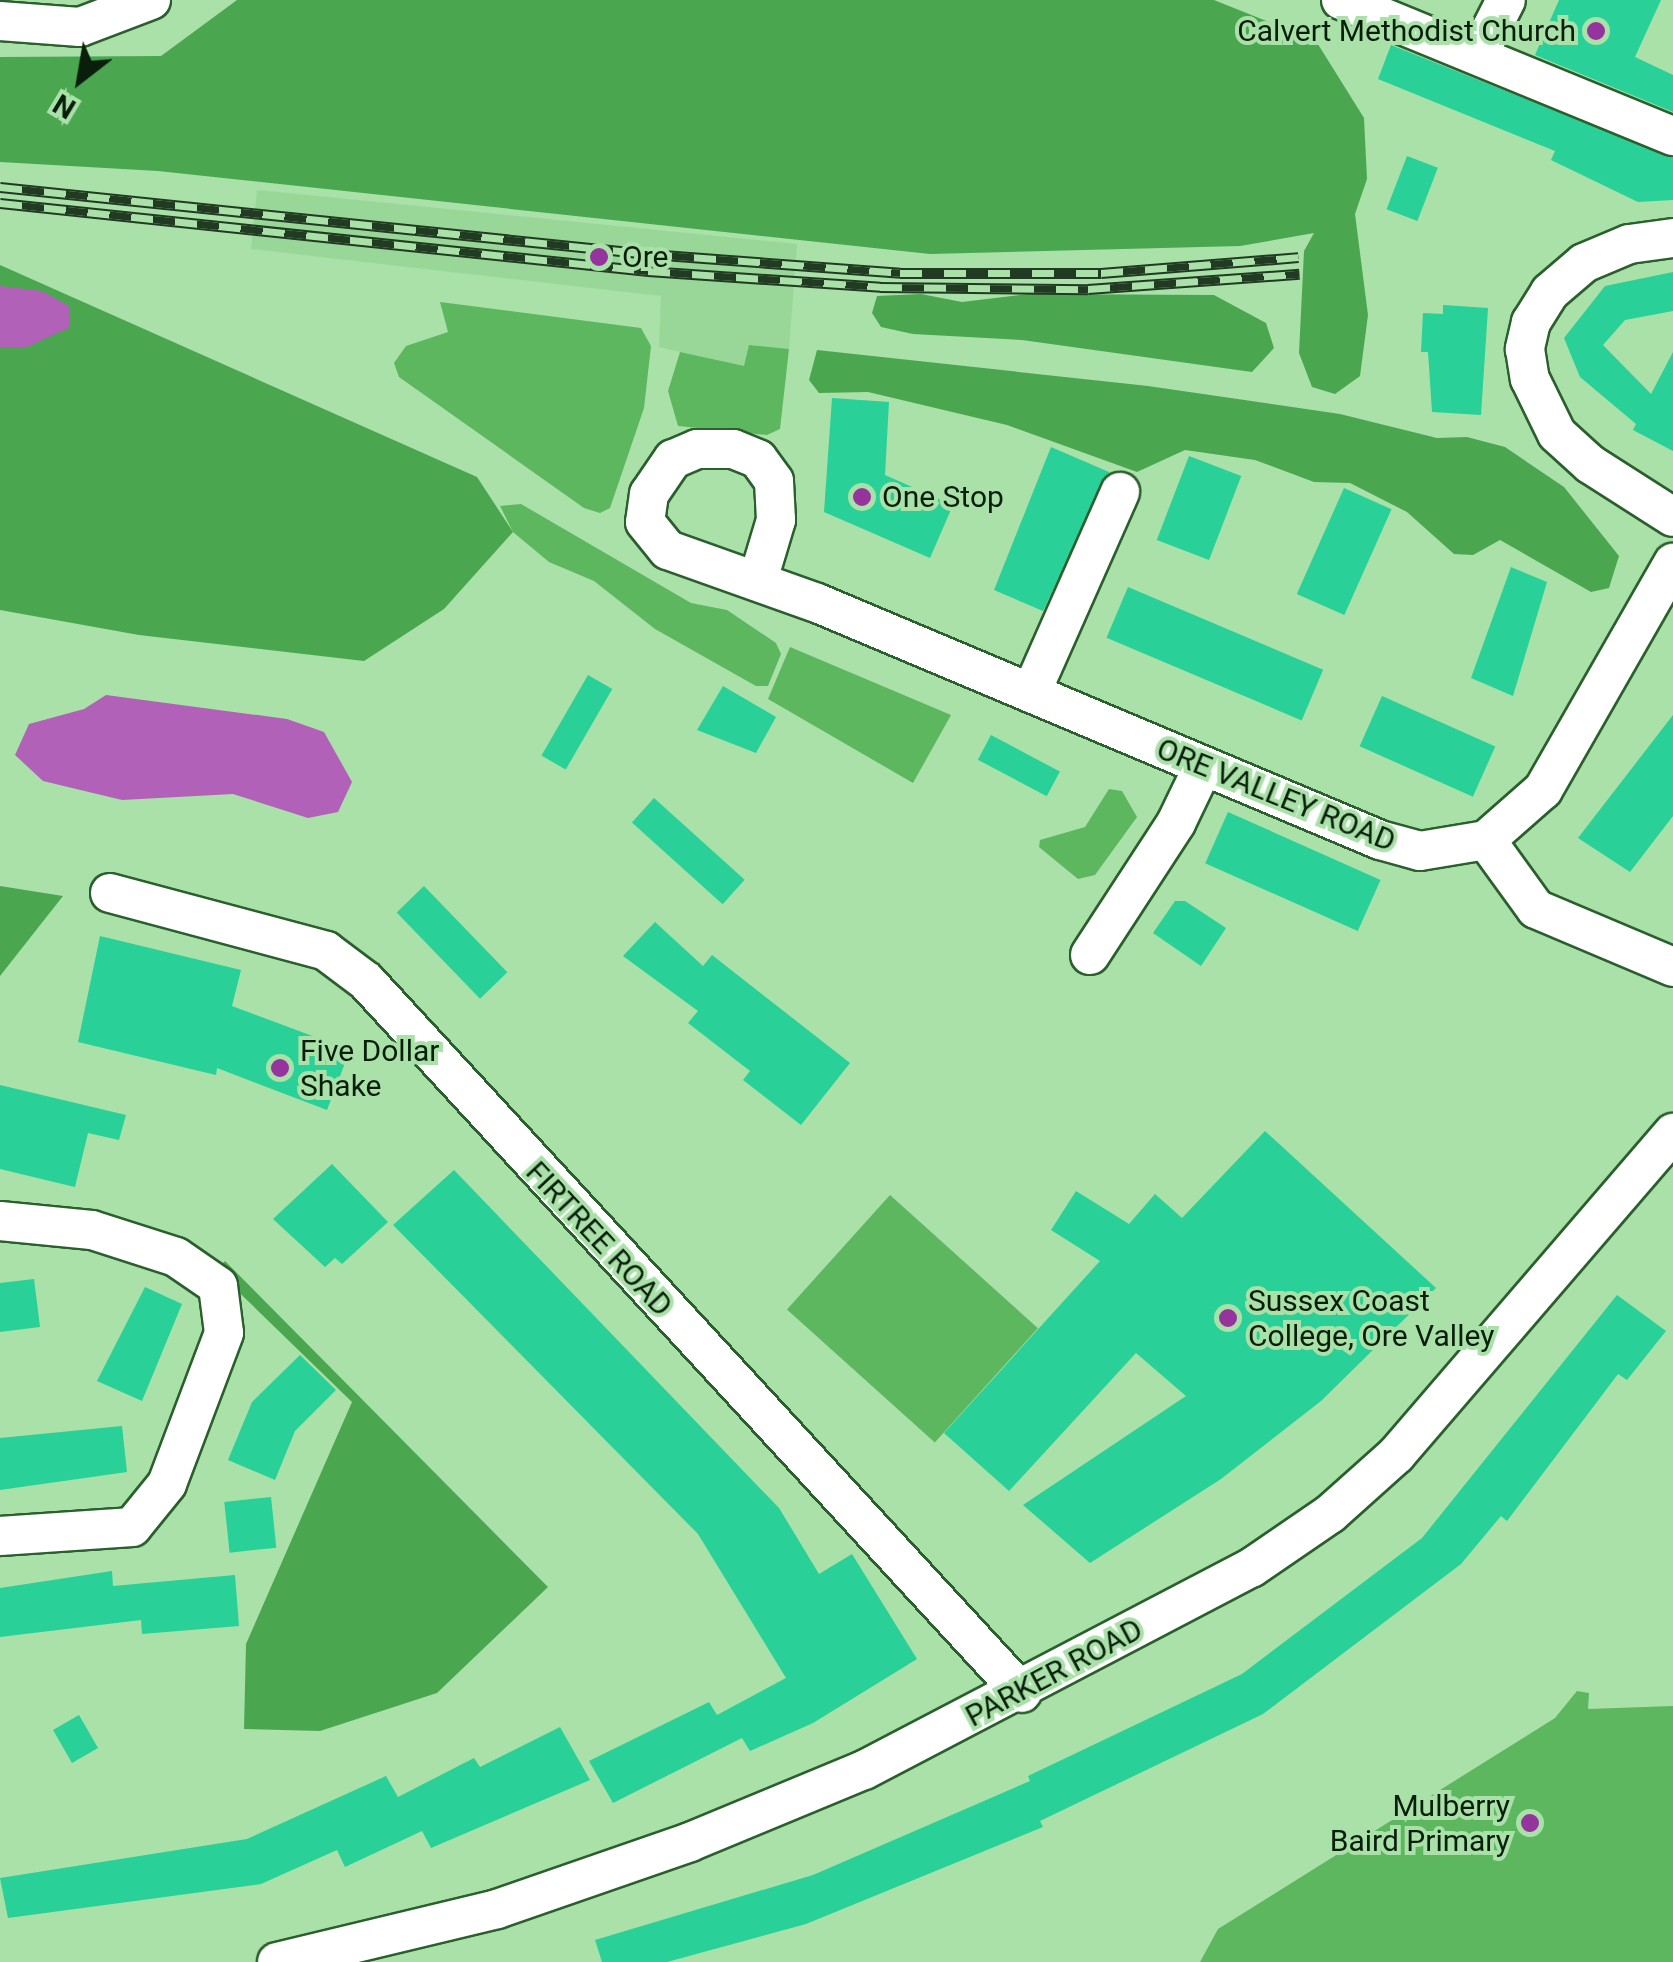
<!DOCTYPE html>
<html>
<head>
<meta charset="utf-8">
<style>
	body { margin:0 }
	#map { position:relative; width:1673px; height:1962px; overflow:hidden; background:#a9e1a9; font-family:Roboto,sans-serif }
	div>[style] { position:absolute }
	.built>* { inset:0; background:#99d799 }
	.green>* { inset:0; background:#5cb75f; transform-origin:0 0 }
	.forest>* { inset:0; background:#4aa74f }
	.water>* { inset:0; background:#b261b8 }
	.building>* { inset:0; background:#29d098; transform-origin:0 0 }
	.roads { filter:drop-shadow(2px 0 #2b5f2d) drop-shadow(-2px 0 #2b5f2d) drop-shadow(0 2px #2b5f2d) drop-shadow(0 -2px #2b5f2d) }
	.minor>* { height:38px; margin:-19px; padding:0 19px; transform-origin:19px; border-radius:19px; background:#fff }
	.rail>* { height:11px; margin-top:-5.5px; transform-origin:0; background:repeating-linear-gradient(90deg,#a9e1a9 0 22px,#213b22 0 44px); box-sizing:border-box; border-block:2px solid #213b22 }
	.dots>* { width:28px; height:28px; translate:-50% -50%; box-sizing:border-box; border:5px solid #a9e1a9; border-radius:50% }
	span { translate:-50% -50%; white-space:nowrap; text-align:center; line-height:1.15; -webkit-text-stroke:8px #a9e1a9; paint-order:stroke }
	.poi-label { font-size:30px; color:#0a1f0b }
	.right { translate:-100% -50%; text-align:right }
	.left { translate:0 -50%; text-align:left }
	.street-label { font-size:30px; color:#0a1f0b }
	.north { position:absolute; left:30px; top:30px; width:100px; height:100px; -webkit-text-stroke:8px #a9e1a9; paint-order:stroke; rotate:211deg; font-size:28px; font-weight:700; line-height:40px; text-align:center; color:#0a1f0b }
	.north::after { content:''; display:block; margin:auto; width:35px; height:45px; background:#0a1f0b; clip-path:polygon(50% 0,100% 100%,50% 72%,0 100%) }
</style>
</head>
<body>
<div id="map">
	<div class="built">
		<i style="clip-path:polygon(257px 190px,797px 244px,789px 349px,750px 345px,745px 367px,659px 347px,661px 296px,251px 249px)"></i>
	</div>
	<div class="green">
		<i style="clip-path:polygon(440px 302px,641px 328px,651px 346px,644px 408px,610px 508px,600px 513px,584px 508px,399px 377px,394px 363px,406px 346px,448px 332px)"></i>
		<i style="clip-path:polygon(749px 345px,789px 349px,780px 429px,767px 435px,678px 426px,668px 391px,680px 352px,744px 366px)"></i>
		<i style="clip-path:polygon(521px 504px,691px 603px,727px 610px,776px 643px,781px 654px,768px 686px,756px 686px,655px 629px,594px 581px,549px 562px,513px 532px,500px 506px)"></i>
		<i style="clip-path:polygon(790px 647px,951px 715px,913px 783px,768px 699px)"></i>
		<i style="clip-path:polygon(1109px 789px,1122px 791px,1137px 817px,1095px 875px,1078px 879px,1039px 847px,1040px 840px,1085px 827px)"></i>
		<i style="left:890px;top:1195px;width:199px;height:154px;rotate:42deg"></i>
		<i style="clip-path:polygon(1577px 1691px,1589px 1693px,1588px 1709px,1673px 1706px,1673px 1962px,1200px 1962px,1218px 1929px,1555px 1718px)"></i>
	</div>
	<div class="forest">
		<i style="clip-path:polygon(237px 0,1214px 0,1316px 41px,1364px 118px,1367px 179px,1355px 214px,1368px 315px,1360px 376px,1335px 394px,1312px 387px,1299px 353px,1304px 251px,1314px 233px,1240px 246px,930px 254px,158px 171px,0 162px,0 57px,161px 56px)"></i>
		<i style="clip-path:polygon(0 265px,477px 477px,513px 532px,444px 609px,364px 661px,139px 635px,0 610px)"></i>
		<i style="clip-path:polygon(921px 294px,962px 302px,1028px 294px,1214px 295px,1266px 323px,1274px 348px,1252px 372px,1022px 340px,913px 334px,881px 327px,872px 313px,877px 296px)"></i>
		<i style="clip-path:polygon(817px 350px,1148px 386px,1340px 414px,1437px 438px,1467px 437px,1505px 447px,1564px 487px,1619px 556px,1609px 588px,1591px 592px,1500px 540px,1473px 555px,1454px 554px,1407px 512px,1350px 483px,1314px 482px,1255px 460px,1185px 450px,1137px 472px,1007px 425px,868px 392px,819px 393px,809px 380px)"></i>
		<i style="clip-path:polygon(0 886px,63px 896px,0 976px)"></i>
		<i style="clip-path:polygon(225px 1261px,548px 1587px,437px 1693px,320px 1731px,244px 1729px,246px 1644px,352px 1402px,216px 1270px)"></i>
	</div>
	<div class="water">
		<i style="clip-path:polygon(0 286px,42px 291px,69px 306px,69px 328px,27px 347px,0 347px)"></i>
		<i style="clip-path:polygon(106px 695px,287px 719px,324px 732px,352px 782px,338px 812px,308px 818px,233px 794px,122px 800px,43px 781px,15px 755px,29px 724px,84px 709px)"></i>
	</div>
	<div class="building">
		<i style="clip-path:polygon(1559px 0,1661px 0,1635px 57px,1673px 75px,1673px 112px,1535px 55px)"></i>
		<i style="clip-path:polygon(1391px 45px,1673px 158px,1673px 200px,1638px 202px,1551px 160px,1555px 151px,1378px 79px)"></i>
		<i style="left:1407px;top:156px;width:33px;height:57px;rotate:21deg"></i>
		<i style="clip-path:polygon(1673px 272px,1673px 311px,1625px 320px,1603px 345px,1651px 394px,1673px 352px,1673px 451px,1633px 430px,1636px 424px,1580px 377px,1564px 338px,1605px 286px)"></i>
		<i style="clip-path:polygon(1443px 305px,1488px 308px,1481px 415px,1432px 412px,1428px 352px,1421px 352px,1423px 313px,1443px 314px)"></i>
		<i style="clip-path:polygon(832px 398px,889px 402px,885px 475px,953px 505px,930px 558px,824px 512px)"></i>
		<i style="clip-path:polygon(1051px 447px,1109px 472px,1043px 611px,994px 590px)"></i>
		<i style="left:1189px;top:456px;width:56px;height:90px;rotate:21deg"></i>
		<i style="left:1344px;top:488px;width:52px;height:116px;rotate:24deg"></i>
		<i style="clip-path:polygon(1511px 567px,1547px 582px,1513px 696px,1471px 678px)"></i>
		<i style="left:1128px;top:587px;width:212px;height:55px;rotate:23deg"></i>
		<i style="left:588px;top:675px;width:28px;height:93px;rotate:30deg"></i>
		<i style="clip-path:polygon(723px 686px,776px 717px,756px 753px,697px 730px)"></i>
		<i style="left:1382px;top:696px;width:124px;height:55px;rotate:24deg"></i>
		<i style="clip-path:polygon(1673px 715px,1673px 816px,1630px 872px,1578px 838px)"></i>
		<i style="left:991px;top:735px;width:78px;height:28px;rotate:28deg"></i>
		<i style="left:654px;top:798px;width:122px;height:33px;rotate:42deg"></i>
		<i style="left:1228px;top:812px;width:167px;height:56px;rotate:24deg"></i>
		<i style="left:424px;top:886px;width:120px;height:38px;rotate:46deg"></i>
		<i style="clip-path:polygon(1175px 901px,1185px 901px,1226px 928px,1201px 966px,1153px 933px)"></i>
		<i style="clip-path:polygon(655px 922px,703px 966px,712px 955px,850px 1063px,801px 1125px,743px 1080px,750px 1071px,688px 1023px,698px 1011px,623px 956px)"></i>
		<i style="clip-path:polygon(100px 936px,241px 970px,232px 1006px,350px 1050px,327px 1110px,217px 1068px,216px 1075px,78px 1042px)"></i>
		<i style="clip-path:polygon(0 1085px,126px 1115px,119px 1140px,88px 1133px,75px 1187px,0 1169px)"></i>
		<i style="clip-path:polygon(1265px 1131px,1436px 1288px,1321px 1401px,1221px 1479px,1090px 1563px,1023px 1505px,1186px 1396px,1136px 1353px,1009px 1491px,944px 1433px,1100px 1261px,1051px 1230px,1076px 1191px,1129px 1224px,1155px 1194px,1182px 1218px)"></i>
		<i style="clip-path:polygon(332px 1164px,388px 1222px,342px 1264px,335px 1258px,325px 1267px,273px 1219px)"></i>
		<i style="clip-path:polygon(454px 1170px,779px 1508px,819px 1574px,852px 1554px,917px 1659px,813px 1723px,750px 1751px,742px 1738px,613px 1803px,589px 1761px,709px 1702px,717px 1715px,786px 1678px,698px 1534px,393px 1225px)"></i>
		<i style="clip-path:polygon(34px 1279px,40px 1327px,0 1332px,0 1283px)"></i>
		<i style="clip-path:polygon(145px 1287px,182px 1304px,142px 1401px,97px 1381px)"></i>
		<i style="clip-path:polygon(1617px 1295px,1666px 1331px,1627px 1380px,1618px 1374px,1507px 1521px,1501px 1516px,1461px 1564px,1263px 1714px,1040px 1821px,1043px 1827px,806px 1924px,667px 1962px,602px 1962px,595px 1940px,813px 1875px,1030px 1781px,1028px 1776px,1242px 1674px,1422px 1538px)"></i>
		<i style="clip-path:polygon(300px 1355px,336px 1390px,295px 1431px,275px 1480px,228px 1460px,252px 1402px)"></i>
		<i style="clip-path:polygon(122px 1426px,127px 1472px,0 1490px,0 1438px)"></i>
		<i style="left:271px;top:1497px;width:51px;height:47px;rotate:84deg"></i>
		<i style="clip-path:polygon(112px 1571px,113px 1586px,235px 1575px,239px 1626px,142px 1634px,141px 1620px,0 1637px,0 1588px)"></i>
		<i style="left:79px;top:1715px;width:38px;height:30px;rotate:60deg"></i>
		<i style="clip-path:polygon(560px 1727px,590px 1780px,431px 1848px,422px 1831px,345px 1867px,337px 1850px,261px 1884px,8px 1918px,0 1878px,247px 1839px,386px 1776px,398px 1797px,474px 1758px,480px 1767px)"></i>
	</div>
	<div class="roads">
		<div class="minor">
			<i style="left:1341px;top:0;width:359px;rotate:22.3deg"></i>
			<i style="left:0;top:21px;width:80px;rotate:4.3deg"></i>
			<i style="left:80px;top:27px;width:76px;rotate:-20.8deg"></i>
			<i style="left:1479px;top:53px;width:59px;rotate:-63deg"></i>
			<i style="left:1673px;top:238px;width:44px;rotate:172.2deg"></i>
			<i style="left:1629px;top:244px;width:49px;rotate:157.1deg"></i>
			<i style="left:1584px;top:263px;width:45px;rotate:139.5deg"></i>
			<i style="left:1550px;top:292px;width:36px;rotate:122deg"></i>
			<i style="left:1531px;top:322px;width:28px;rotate:103deg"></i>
			<i style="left:1525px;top:349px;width:30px;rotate:81deg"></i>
			<i style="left:1530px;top:379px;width:61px;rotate:63.9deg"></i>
			<i style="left:1557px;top:434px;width:45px;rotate:42.3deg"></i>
			<i style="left:1590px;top:464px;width:98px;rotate:32.6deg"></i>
			<i style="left:758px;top:580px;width:63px;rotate:-73.3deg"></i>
			<i style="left:776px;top:520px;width:39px;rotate:-93deg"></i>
			<i style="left:774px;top:481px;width:27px;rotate:-126deg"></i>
			<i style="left:758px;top:459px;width:27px;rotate:-158deg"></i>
			<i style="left:733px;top:449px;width:36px;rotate:180deg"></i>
			<i style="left:697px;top:449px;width:26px;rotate:157deg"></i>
			<i style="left:673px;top:459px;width:42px;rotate:124.4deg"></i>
			<i style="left:649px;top:494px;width:28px;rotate:98deg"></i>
			<i style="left:645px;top:522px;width:36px;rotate:51deg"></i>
			<i style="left:668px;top:550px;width:158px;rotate:19.6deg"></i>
			<i style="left:817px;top:603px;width:611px;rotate:22.83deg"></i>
			<i style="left:1380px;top:840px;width:41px;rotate:15.4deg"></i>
			<i style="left:1420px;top:851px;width:67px;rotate:-9.5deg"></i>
			<i style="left:1486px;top:840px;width:76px;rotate:-41.3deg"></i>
			<i style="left:1543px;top:790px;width:262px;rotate:-60.2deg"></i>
			<i style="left:1031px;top:693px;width:220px;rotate:-66.1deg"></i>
			<i style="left:1486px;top:840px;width:85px;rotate:54.1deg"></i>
			<i style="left:1536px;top:909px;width:149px;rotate:22.9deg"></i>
			<i style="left:110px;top:893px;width:224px;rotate:15deg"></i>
			<i style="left:326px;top:951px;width:50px;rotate:36.9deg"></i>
			<i style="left:366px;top:981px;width:968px;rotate:47.34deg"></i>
			<i style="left:1090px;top:955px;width:158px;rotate:-56.9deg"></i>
			<i style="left:1176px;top:823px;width:62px;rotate:-64.3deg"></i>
			<i style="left:0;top:1221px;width:92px;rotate:5.6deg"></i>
			<i style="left:92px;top:1230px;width:88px;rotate:17.8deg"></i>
			<i style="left:176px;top:1257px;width:51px;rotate:34.6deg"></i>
			<i style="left:218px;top:1286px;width:47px;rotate:82.7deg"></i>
			<i style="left:224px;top:1333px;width:161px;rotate:110.7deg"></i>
			<i style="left:167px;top:1484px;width:55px;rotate:129.1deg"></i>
			<i style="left:132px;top:1527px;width:132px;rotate:176.1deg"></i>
			<i style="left:277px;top:1962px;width:226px;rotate:-13.5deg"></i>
			<i style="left:497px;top:1909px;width:204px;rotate:-19.1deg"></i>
			<i style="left:690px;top:1842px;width:188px;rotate:-22.5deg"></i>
			<i style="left:864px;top:1770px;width:437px;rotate:-27.6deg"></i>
			<i style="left:1251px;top:1568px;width:96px;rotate:-34.4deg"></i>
			<i style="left:1330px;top:1514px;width:89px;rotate:-41.8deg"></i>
			<i style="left:1396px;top:1455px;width:425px;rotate:-49.3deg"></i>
		</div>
	</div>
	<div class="rail">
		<i style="left:0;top:187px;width:653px;rotate:5.89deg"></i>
		<i style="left:650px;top:254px;width:251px;rotate:4.3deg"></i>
		<i style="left:900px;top:273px;width:201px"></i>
		<i style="left:1101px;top:273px;width:198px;rotate:-4.6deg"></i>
		<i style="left:0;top:203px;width:652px;rotate:5.99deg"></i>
		<i style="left:648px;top:271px;width:233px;rotate:3.9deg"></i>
		<i style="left:880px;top:287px;width:208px;rotate:0.6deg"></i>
		<i style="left:1088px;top:289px;width:212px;rotate:-4.1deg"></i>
	</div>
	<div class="dots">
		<i style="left:1596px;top:31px;background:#94349c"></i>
		<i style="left:599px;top:257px;background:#94349c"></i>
		<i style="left:862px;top:497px;background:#94349c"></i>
		<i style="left:280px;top:1068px;background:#94349c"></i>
		<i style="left:1228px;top:1318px;background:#94349c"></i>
		<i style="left:1530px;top:1823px;background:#94349c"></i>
	</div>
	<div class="poi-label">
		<span class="right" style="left:1576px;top:31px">Calvert Methodist Church</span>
		<span class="left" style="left:622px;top:257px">Ore</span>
		<span class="left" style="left:882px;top:497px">One Stop</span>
		<span class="left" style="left:300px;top:1068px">Five Dollar<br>Shake</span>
		<span class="left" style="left:1248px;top:1318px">Sussex Coast<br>College, Ore Valley</span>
		<span class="right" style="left:1510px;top:1823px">Mulberry<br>Baird Primary</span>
	</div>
	<div class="street-label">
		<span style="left:1276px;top:795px;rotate:22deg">ORE VALLEY ROAD</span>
		<span style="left:599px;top:1239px;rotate:47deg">FIRTREE ROAD</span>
		<span style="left:1054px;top:1673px;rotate:-28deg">PARKER ROAD</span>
	</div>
	<div class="north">N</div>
</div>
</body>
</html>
